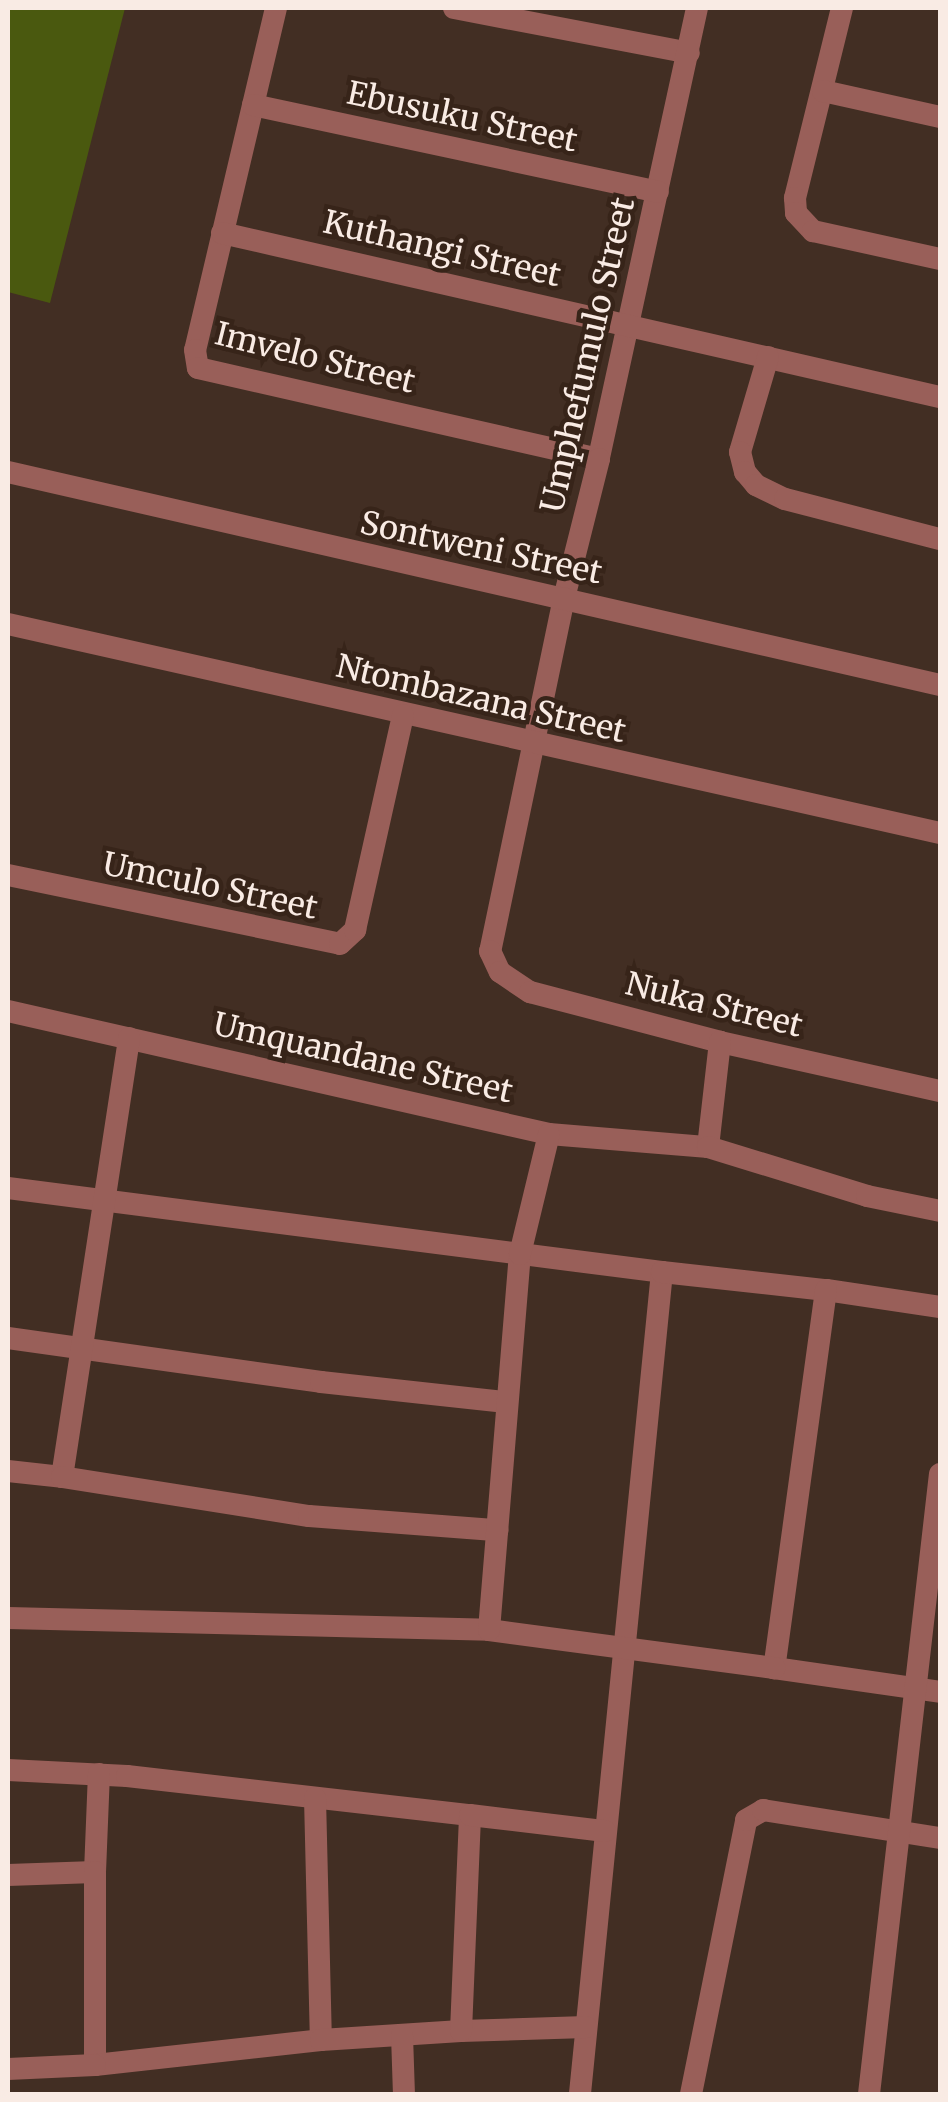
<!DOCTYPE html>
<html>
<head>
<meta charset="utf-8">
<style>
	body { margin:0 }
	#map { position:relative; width:948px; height:2102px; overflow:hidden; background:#422e23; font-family:Merriweather,serif }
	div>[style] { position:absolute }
	.green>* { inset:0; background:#4a590f }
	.minor>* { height:22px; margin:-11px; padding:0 11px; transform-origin:11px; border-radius:11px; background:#995f59 }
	span { translate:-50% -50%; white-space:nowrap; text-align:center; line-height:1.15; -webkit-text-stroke:9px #372419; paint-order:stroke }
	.street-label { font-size:32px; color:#f9ebe4 }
	.frame { position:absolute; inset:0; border:10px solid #f9ebe4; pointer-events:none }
</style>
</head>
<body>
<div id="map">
	<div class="green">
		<i style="clip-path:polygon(8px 8px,125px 8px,50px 303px,8px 292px)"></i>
	</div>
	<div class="minor">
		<i style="left:276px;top:8px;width:351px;rotate:103.3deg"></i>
		<i style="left:195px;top:350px;width:18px;rotate:81deg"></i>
		<i style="left:198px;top:368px;width:411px;rotate:12.8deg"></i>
		<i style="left:454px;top:8px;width:239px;rotate:10.8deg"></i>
		<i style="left:697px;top:8px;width:462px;rotate:102.3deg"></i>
		<i style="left:599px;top:459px;width:143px;rotate:104.1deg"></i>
		<i style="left:564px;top:598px;width:361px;rotate:101.8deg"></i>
		<i style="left:490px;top:951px;width:23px;rotate:65deg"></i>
		<i style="left:500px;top:972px;width:36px;rotate:34deg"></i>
		<i style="left:530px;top:992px;width:196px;rotate:14.7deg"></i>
		<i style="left:720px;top:1042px;width:225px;rotate:12.6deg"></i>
		<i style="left:842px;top:8px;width:196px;rotate:103.9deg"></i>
		<i style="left:795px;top:198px;width:15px;rotate:86deg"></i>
		<i style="left:796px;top:213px;width:25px;rotate:47deg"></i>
		<i style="left:813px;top:231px;width:130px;rotate:12.4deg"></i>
		<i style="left:823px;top:91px;width:120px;rotate:12.5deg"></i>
		<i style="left:253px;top:105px;width:414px;rotate:12.1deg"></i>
		<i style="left:222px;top:233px;width:736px;rotate:12.87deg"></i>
		<i style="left:768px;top:357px;width:99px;rotate:106.4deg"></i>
		<i style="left:740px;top:452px;width:21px;rotate:76deg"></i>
		<i style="left:745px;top:472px;width:17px;rotate:50deg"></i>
		<i style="left:756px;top:485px;width:32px;rotate:26deg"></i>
		<i style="left:785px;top:499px;width:160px;rotate:14.5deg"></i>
		<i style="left:8px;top:472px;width:956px;rotate:12.87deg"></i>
		<i style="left:8px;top:624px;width:955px;rotate:12.64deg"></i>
		<i style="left:8px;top:875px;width:339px;rotate:11.7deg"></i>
		<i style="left:340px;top:944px;width:21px;rotate:-43deg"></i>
		<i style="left:355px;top:930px;width:220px;rotate:-77.4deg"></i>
		<i style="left:8px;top:1011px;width:555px;rotate:12.81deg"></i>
		<i style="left:549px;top:1134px;width:160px;rotate:4.7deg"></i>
		<i style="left:708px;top:1147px;width:106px;rotate:-83.5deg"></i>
		<i style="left:708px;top:1147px;width:166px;rotate:17.1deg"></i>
		<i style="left:867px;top:1196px;width:75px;rotate:11.6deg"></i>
		<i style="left:8px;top:1188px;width:659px;rotate:7.32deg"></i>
		<i style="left:662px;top:1272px;width:826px;rotate:95.7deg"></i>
		<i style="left:662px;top:1272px;width:165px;rotate:6.3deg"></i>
		<i style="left:940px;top:1307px;width:115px;rotate:-171.5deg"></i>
		<i style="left:826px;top:1290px;width:382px;rotate:97.8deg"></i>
		<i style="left:774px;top:1668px;width:168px;rotate:8.2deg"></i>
		<i style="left:8px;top:1338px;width:316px;rotate:8deg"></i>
		<i style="left:321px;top:1382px;width:186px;rotate:6.2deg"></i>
		<i style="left:8px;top:1471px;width:54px;rotate:6.3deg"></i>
		<i style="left:62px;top:1477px;width:444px;rotate:-81.3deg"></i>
		<i style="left:62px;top:1477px;width:250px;rotate:9deg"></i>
		<i style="left:309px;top:1516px;width:189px;rotate:4.3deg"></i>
		<i style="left:8px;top:1618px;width:481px;rotate:1.4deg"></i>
		<i style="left:489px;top:1630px;width:288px;rotate:7.6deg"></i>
		<i style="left:489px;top:1630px;width:377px;rotate:-85.3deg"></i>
		<i style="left:520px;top:1254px;width:123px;rotate:-76.4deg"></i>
		<i style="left:8px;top:1770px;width:119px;rotate:2.9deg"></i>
		<i style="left:127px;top:1776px;width:345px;rotate:6.5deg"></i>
		<i style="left:315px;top:1798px;width:242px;rotate:88.6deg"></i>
		<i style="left:95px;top:1872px;width:98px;rotate:-87.7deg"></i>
		<i style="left:8px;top:1875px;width:87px;rotate:-2deg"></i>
		<i style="left:95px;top:1872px;width:193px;rotate:90deg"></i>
		<i style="left:95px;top:2065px;width:227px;rotate:-6.3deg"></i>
		<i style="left:321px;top:2040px;width:140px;rotate:-3.7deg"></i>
		<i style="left:586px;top:2027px;width:125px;rotate:178.2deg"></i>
		<i style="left:461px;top:2031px;width:216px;rotate:-87.6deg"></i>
		<i style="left:470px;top:1815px;width:136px;rotate:6.8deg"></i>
		<i style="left:402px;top:2035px;width:59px;rotate:88.1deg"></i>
		<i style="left:8px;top:2069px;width:87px;rotate:-2.6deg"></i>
		<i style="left:691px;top:2094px;width:279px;rotate:-78.6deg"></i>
		<i style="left:746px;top:1820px;width:20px;rotate:-30deg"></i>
		<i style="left:763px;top:1810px;width:179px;rotate:9deg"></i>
		<i style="left:869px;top:2094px;width:624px;rotate:-83.47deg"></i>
	</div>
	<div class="street-label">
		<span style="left:462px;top:117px;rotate:12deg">Ebusuku Street</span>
		<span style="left:442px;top:249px;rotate:13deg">Kuthangi Street</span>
		<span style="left:588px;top:355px;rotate:-77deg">Umphefumulo Street</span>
		<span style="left:315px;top:358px;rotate:14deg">Imvelo Street</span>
		<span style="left:481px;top:548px;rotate:12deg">Sontweni Street</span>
		<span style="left:481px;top:699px;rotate:13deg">Ntombazana Street</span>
		<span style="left:210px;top:886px;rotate:12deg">Umculo Street</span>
		<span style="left:714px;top:1005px;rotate:14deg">Nuka Street</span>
		<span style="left:363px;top:1058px;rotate:13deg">Umquandane Street</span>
	</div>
	<div class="frame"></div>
</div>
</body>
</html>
